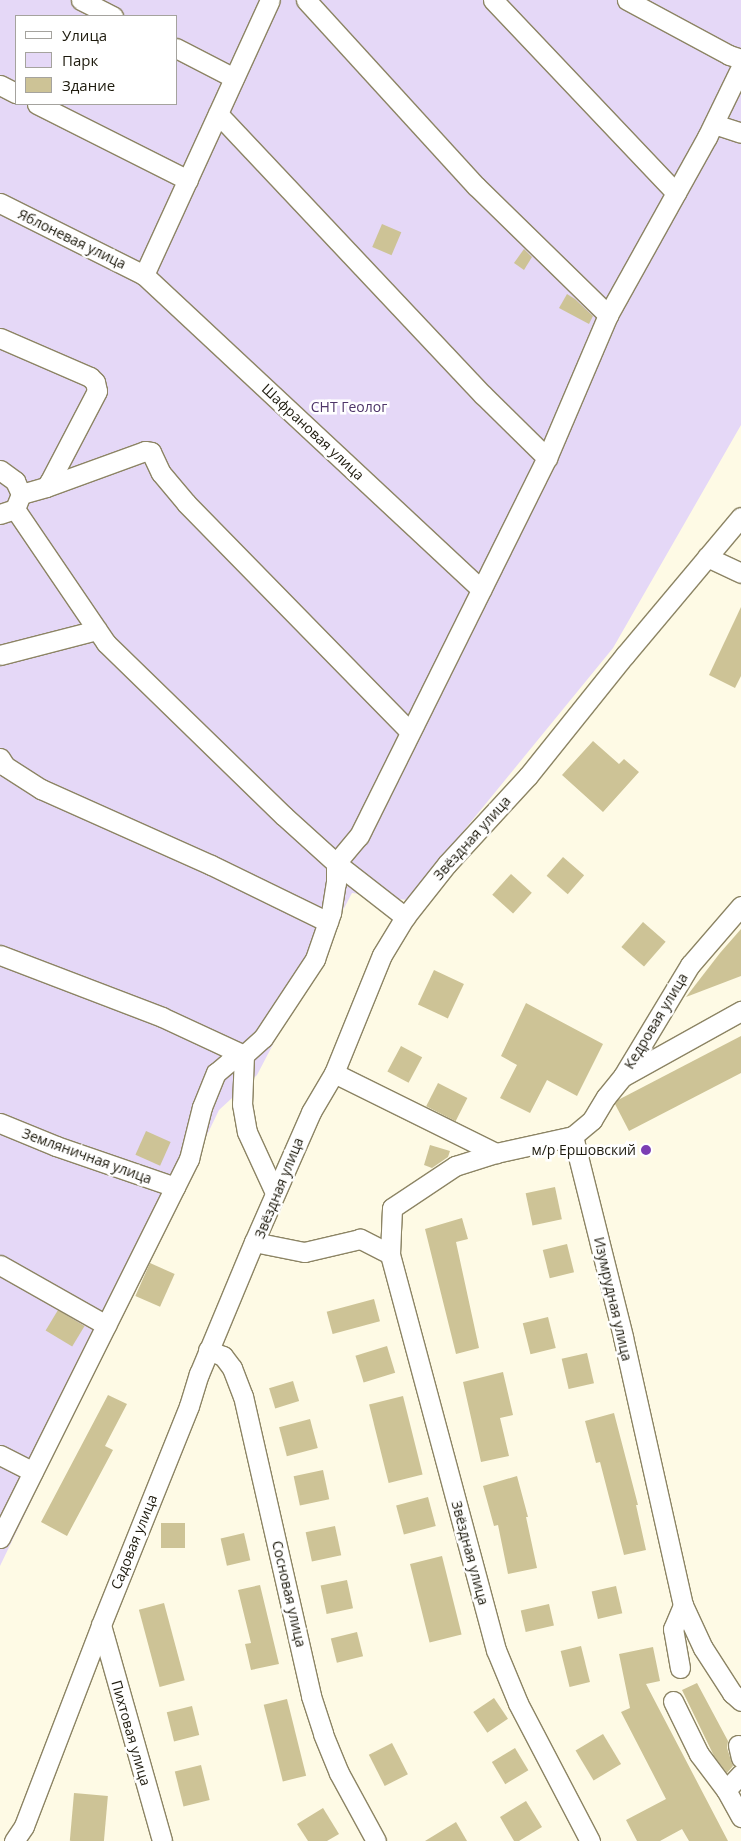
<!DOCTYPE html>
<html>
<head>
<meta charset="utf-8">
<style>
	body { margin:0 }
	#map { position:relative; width:741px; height:1841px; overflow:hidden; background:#fefae5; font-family:"Open Sans",sans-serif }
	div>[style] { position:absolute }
	.green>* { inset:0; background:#e5d8f7 }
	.building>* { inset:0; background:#cdc396; transform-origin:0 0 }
	.roads { filter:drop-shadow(1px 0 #8c8464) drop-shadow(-1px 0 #8c8464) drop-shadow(0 1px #8c8464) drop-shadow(0 -1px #8c8464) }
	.minor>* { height:19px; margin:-9.5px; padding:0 9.5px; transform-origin:9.5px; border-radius:9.5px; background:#fff }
	.dots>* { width:14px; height:14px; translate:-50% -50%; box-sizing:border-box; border:2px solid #fff; border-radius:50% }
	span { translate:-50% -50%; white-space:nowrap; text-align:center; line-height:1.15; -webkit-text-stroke:5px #fff; paint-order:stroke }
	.street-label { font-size:14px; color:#1d1a0d }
	.park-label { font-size:14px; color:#4e3569 }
	.poi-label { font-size:14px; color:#1d1a0d }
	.right { translate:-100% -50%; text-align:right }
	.legend { position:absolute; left:15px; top:15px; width:162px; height:90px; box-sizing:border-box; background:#fff; border:1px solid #a5a39e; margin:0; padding:6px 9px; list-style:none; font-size:15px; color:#1d1a0d }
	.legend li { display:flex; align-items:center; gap:10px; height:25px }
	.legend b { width:25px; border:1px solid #a5a39e }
</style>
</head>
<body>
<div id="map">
	<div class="green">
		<i style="clip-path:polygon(evenodd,0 0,741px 0,741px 425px,613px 648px,407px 900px,352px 893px,257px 1075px,219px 1110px,0 1566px,0 0,16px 16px,176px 16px,176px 104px,16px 104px,16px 16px)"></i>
	</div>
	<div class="building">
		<i style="left:382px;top:224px;width:21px;height:25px;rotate:23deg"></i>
		<i style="clip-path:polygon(524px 249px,532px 257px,524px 270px,514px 263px)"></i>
		<i style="clip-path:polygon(567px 294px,575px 299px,593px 316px,589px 324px,559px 308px)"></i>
		<i style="clip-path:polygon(741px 607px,741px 676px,735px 688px,709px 675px)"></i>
		<i style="clip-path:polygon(593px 741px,619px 764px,624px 759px,639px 772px,603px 812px,562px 775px)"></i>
		<i style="left:563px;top:857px;width:28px;height:25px;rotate:41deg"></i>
		<i style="left:511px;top:874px;width:28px;height:28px;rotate:42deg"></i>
		<i style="left:643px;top:922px;width:30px;height:33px;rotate:41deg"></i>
		<i style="clip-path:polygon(741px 929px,741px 976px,686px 997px,720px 953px)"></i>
		<i style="left:434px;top:970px;width:33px;height:38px;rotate:25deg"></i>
		<i style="clip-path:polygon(526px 1003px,603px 1044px,577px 1096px,547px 1080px,530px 1113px,500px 1098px,517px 1065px,501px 1056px)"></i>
		<i style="clip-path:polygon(741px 1036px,741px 1073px,629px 1131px,615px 1104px,618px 1100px)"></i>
		<i style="left:401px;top:1046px;width:24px;height:29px;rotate:28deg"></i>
		<i style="left:438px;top:1083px;width:33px;height:26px;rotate:27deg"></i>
		<i style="left:146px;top:1131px;width:27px;height:26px;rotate:24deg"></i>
		<i style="clip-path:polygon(430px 1145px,450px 1151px,448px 1157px,432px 1168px,424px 1165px)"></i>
		<i style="left:555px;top:1187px;width:33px;height:30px;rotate:78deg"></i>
		<i style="clip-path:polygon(462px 1218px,468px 1239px,456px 1242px,479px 1348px,456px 1354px,425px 1229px)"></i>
		<i style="left:567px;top:1244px;width:29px;height:25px;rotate:76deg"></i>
		<i style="left:150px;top:1263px;width:27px;height:36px;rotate:24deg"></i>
		<i style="left:374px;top:1299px;width:23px;height:49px;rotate:75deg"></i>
		<i style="left:58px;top:1310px;width:31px;height:24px;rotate:31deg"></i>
		<i style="left:548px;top:1317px;width:32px;height:26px;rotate:76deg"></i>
		<i style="left:387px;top:1346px;width:28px;height:33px;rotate:73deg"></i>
		<i style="left:587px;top:1353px;width:31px;height:26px;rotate:77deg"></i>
		<i style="clip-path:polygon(503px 1372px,513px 1415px,500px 1418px,509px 1456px,481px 1462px,463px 1382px)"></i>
		<i style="left:293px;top:1381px;width:21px;height:25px;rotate:73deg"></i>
		<i style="clip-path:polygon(108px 1395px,127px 1404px,105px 1446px,113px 1450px,67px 1536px,41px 1522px)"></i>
		<i style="left:403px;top:1396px;width:81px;height:35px;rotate:76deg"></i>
		<i style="clip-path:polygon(614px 1413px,638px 1505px,636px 1505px,646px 1550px,624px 1555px,600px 1462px,596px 1463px,585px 1421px)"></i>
		<i style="left:310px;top:1419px;width:30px;height:32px;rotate:75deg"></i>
		<i style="left:323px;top:1470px;width:30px;height:30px;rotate:78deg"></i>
		<i style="clip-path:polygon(517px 1476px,528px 1517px,526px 1517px,537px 1568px,508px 1574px,498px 1525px,494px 1526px,483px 1486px)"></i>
		<i style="left:428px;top:1497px;width:30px;height:33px;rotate:75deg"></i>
		<i style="left:185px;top:1523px;width:25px;height:24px;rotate:90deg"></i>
		<i style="left:335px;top:1526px;width:30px;height:30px;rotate:78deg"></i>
		<i style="left:244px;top:1533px;width:28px;height:24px;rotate:77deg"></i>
		<i style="left:442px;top:1556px;width:81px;height:33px;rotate:76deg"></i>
		<i style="left:347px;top:1580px;width:29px;height:27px;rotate:78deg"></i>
		<i style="clip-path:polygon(260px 1585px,279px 1664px,251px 1670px,245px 1644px,251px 1643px,238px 1590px)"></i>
		<i style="left:616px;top:1586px;width:28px;height:25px;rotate:77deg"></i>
		<i style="left:164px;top:1603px;width:80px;height:26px;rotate:75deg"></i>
		<i style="left:549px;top:1604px;width:22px;height:29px;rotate:77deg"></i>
		<i style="left:357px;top:1632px;width:25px;height:27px;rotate:76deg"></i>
		<i style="left:581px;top:1646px;width:37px;height:21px;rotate:76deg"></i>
		<i style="clip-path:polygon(653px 1647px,660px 1681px,646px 1684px,728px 1841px,689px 1841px,682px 1829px,660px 1841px,637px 1841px,626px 1820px,666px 1799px,621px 1712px,630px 1708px,619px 1654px)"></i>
		<i style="clip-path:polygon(697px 1683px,728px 1741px,727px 1748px,733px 1766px,727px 1773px,714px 1756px,682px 1690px)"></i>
		<i style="left:494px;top:1698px;width:25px;height:25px;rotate:56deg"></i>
		<i style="left:287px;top:1699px;width:79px;height:24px;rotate:76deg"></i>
		<i style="left:192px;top:1706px;width:30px;height:26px;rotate:76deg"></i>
		<i style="left:603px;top:1734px;width:35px;height:32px;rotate:59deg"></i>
		<i style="left:392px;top:1743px;width:35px;height:26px;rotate:63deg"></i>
		<i style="left:515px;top:1748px;width:26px;height:27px;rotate:59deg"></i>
		<i style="left:201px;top:1765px;width:36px;height:27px;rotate:76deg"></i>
		<i style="left:74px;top:1793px;width:34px;height:48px;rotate:5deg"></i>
		<i style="clip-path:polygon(526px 1801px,542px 1827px,519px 1841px,514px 1841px,500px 1817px)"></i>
		<i style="clip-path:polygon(323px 1808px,339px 1834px,327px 1841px,308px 1841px,297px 1824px)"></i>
		<i style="clip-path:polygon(456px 1822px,467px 1841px,425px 1841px)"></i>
	</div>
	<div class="roads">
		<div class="minor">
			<i style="left:81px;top:0;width:36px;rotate:27deg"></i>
			<i style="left:306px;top:0;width:252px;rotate:47.6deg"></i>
			<i style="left:476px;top:186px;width:185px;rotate:44.3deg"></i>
			<i style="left:493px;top:0;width:266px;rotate:46.5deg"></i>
			<i style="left:627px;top:0;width:116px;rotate:28.3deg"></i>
			<i style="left:729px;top:55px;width:13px;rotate:18deg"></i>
			<i style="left:176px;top:48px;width:65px;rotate:27.3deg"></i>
			<i style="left:0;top:85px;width:18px;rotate:27deg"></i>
			<i style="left:37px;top:104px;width:169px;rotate:26.7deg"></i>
			<i style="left:218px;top:114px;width:386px;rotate:46.7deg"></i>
			<i style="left:483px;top:395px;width:90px;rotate:44.5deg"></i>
			<i style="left:714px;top:124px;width:28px;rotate:18deg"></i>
			<i style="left:0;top:203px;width:161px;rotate:26.6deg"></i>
			<i style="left:144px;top:275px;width:461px;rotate:43deg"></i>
			<i style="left:144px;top:275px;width:302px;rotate:-65.4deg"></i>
			<i style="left:0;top:338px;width:98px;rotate:23.4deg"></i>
			<i style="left:90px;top:377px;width:7px;rotate:45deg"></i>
			<i style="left:95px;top:382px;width:9px;rotate:77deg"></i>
			<i style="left:97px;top:391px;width:102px;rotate:117.6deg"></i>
			<i style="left:50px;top:481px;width:7px;rotate:124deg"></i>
			<i style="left:46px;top:487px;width:26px;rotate:164deg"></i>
			<i style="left:0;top:470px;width:19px;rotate:36deg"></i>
			<i style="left:15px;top:481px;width:14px;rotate:65deg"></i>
			<i style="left:21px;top:494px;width:16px;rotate:112deg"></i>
			<i style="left:15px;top:509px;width:16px;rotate:162deg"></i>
			<i style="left:46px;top:487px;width:105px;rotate:-20deg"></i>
			<i style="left:145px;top:451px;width:6px;rotate:9deg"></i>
			<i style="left:151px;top:452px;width:23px;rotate:65deg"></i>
			<i style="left:161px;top:473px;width:39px;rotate:50deg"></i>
			<i style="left:186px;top:503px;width:320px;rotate:45.6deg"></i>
			<i style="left:15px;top:509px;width:162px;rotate:55.8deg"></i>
			<i style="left:106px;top:643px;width:248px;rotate:44.2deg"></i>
			<i style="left:284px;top:816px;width:70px;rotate:42.1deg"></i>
			<i style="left:336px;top:863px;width:88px;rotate:38deg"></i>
			<i style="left:707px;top:557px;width:38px;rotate:25deg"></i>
			<i style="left:0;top:655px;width:100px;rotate:-14.5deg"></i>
			<i style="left:0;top:758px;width:9px;rotate:58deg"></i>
			<i style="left:5px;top:766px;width:43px;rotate:32.6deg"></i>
			<i style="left:41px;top:789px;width:186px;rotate:24.1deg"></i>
			<i style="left:211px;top:865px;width:130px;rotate:26deg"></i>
			<i style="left:0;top:955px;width:173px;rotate:20.9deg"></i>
			<i style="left:162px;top:1017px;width:90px;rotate:24.9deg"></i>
			<i style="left:244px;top:1055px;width:49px;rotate:92.3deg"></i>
			<i style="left:242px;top:1104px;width:28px;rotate:80deg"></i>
			<i style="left:247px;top:1132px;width:67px;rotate:65.3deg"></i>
			<i style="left:334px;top:1073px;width:181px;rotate:26.3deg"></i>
			<i style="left:496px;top:1153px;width:79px;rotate:-12.4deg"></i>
			<i style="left:573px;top:1136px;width:25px;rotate:-40deg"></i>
			<i style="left:592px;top:1120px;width:27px;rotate:-59deg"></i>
			<i style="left:606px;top:1097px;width:27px;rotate:-51deg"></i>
			<i style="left:623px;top:1076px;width:130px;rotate:-58.9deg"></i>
			<i style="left:690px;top:965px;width:78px;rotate:-49.2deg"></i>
			<i style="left:624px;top:1076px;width:134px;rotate:-29.1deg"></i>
			<i style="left:0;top:1123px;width:61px;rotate:22.3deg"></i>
			<i style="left:56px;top:1146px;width:126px;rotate:19deg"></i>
			<i style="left:573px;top:1136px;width:207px;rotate:76deg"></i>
			<i style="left:623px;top:1337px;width:275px;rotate:77.4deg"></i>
			<i style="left:683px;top:1605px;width:47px;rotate:65.1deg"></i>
			<i style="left:703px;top:1648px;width:54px;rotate:57.2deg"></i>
			<i style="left:732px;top:1693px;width:12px;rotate:42deg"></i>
			<i style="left:390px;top:1254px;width:46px;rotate:-87.5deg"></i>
			<i style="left:392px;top:1208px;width:76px;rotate:-33.7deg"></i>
			<i style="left:455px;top:1166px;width:43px;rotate:-17.6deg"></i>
			<i style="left:0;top:1265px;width:122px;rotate:29.5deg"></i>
			<i style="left:208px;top:1350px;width:16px;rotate:22deg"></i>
			<i style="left:223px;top:1356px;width:15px;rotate:53deg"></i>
			<i style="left:232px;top:1368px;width:30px;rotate:69deg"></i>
			<i style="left:243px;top:1396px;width:308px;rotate:77.2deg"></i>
			<i style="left:311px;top:1696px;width:40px;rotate:72deg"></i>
			<i style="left:323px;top:1734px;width:42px;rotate:67.7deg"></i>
			<i style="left:339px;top:1773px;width:77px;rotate:61.4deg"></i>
			<i style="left:0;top:1455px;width:37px;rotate:27deg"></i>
			<i style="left:0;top:1538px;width:424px;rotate:-63.5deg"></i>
			<i style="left:189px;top:1159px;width:54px;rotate:-76deg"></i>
			<i style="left:202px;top:1107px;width:37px;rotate:-68deg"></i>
			<i style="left:216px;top:1073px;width:17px;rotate:-40deg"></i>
			<i style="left:229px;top:1062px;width:17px;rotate:-25deg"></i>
			<i style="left:244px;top:1055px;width:25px;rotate:-42deg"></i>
			<i style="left:263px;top:1038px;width:95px;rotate:-56.6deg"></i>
			<i style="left:315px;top:959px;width:49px;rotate:-70.8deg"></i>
			<i style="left:331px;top:913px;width:30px;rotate:-81deg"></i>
			<i style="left:336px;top:883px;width:20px;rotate:-90deg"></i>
			<i style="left:336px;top:863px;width:35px;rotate:-50deg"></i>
			<i style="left:359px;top:836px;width:422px;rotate:-63.6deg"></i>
			<i style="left:547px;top:458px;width:155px;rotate:-66.9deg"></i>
			<i style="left:608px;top:315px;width:204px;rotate:-60.9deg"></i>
			<i style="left:707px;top:137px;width:78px;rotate:-64.1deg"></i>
			<i style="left:101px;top:1625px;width:224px;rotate:74.2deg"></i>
			<i style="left:680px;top:1668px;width:40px;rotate:-100deg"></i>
			<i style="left:673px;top:1629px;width:26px;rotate:-67deg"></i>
			<i style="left:673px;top:1701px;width:59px;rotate:63.9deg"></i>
			<i style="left:699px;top:1754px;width:45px;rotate:53.1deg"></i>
			<i style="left:726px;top:1790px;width:31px;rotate:61deg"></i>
			<i style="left:738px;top:1745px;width:13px;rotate:77deg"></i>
			<i style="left:726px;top:1790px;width:22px;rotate:-47deg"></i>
			<i style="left:14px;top:1841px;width:18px;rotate:-56deg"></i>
			<i style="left:24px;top:1826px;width:215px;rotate:-69deg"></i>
			<i style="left:101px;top:1625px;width:236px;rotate:-68.1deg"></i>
			<i style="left:189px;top:1406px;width:34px;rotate:-73deg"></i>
			<i style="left:199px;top:1374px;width:143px;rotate:-67.4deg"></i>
			<i style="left:590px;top:1841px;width:156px;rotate:-117.6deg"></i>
			<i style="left:518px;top:1703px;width:57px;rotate:-112.5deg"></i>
			<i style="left:496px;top:1650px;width:410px;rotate:-105deg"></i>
			<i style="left:390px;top:1254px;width:34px;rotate:-153deg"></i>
			<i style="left:360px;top:1239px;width:57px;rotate:166.9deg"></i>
			<i style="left:304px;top:1252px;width:51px;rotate:-168.7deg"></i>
			<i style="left:254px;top:1242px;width:142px;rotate:-66.3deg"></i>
			<i style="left:311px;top:1112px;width:45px;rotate:-59.5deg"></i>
			<i style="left:334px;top:1073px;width:127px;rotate:-67.9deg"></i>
			<i style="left:382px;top:955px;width:44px;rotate:-58.8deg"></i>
			<i style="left:405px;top:917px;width:68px;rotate:-51.6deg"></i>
			<i style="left:447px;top:864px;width:120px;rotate:-47.4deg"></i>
			<i style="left:528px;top:776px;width:155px;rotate:-51.3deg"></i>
			<i style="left:625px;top:655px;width:180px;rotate:-50deg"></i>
		</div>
	</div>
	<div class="dots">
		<i style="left:646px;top:1150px;background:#7b3eb3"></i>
	</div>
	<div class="street-label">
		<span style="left:72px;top:239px;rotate:26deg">Яблоневая улица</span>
		<span style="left:313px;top:432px;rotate:43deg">Шафрановая улица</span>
		<span style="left:472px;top:838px;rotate:-48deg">Звёздная улица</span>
		<span style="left:656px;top:1021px;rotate:-59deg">Кедровая улица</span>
		<span style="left:87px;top:1156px;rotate:20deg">Земляничная улица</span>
		<span style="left:279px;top:1188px;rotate:-68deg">Звёздная улица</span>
		<span style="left:613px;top:1299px;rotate:77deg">Изумрудная улица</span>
		<span style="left:134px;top:1542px;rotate:-68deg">Садовая улица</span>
		<span style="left:470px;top:1553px;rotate:75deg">Звёздная улица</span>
		<span style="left:289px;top:1594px;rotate:77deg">Сосновая улица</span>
		<span style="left:131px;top:1733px;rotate:74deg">Пихтовая улица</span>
	</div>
	<div class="park-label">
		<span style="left:349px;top:407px">СНТ Геолог</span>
	</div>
	<div class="poi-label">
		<span class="right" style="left:636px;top:1150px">м/р Ершовский</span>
	</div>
	<ul class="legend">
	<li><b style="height:6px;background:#fff"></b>Улица</li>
	<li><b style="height:14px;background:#e5d8f7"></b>Парк</li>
	<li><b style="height:14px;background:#cdc396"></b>Здание</li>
	</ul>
</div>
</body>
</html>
